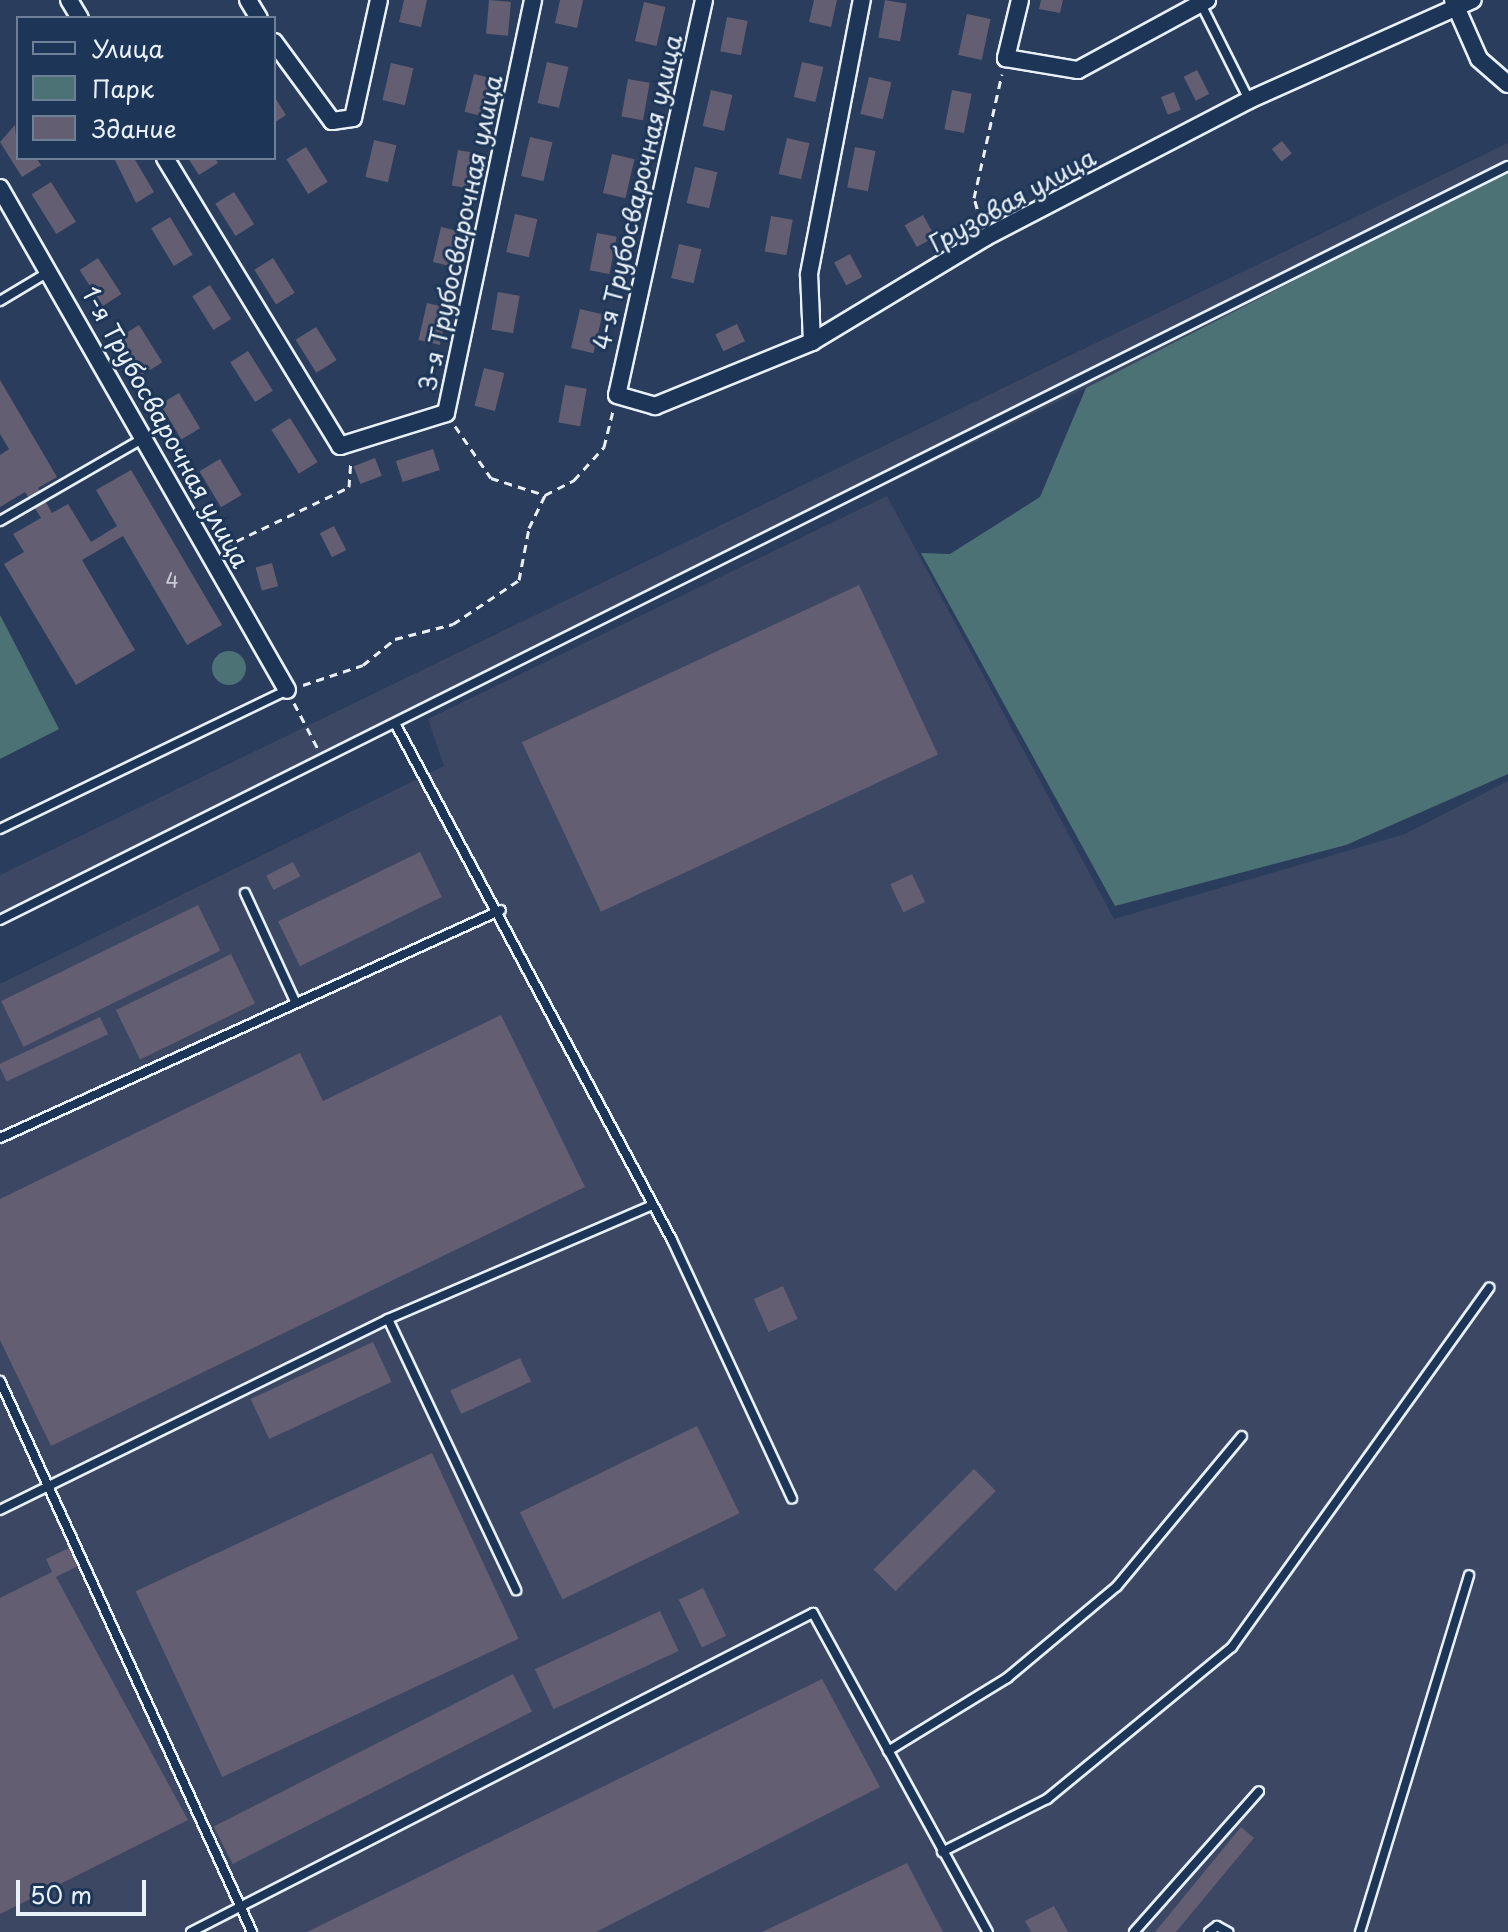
<!DOCTYPE html>
<html>
<head>
<meta charset="utf-8">
<style>
	body { margin:0 }
	#map { position:relative; width:1508px; height:1932px; overflow:hidden; background:#2b3d5c; font-family:"Playpen Sans",sans-serif }
	div>[style] { position:absolute }
	.built>* { inset:0; background:#3c4763 }
	.green>* { inset:0; background:#4c7275 }
	.round { border-radius:50% }
	.building>* { inset:0; background:#635e72; transform-origin:0 0 }
	.path>* { height:3px; margin-top:-1.5px; transform-origin:0; background:repeating-linear-gradient(90deg,#e8f1f8 0 8px,transparent 0 14px) }
	.roads { filter:drop-shadow(2px 0 #e8f1f8) drop-shadow(-2px 0 #e8f1f8) drop-shadow(0 2px #e8f1f8) drop-shadow(0 -2px #e8f1f8) }
	.lane>* { height:8px; margin:-4px; padding:0 4px; transform-origin:4px; border-radius:4px; background:#1d3557 }
	.street>* { height:16px; margin:-8px; padding:0 8px; transform-origin:8px; border-radius:8px; background:#1d3557 }
	span { translate:-50% -50%; white-space:nowrap; text-align:center; line-height:1.15; -webkit-text-stroke:6px #1d3557; paint-order:stroke }
	.number-label { font-size:20px; color:#c7ccd6 }
	.number-label span { -webkit-text-stroke-width:0 }
	.street-label { font-size:24px; color:#e8f1f8 }
	.legend { position:absolute; left:16px; top:16px; width:260px; height:144px; box-sizing:border-box; background:#1d3557; border:2px solid #6e8097; margin:0; padding:10px 14px; list-style:none; font-size:24px; color:#e8f1f8 }
	.legend li { display:flex; align-items:center; gap:16px; height:40px }
	.legend b { width:40px; border:2px solid #6e8097 }
	.scale { position:absolute; left:16px; top:1880px; width:130px; height:36px; box-sizing:border-box; border:4px solid #e8f1f8; border-top:0; padding-left:10px; font-size:24px; line-height:28px; white-space:nowrap; color:#e8f1f8; -webkit-text-stroke:6px #1d3557; paint-order:stroke }
</style>
</head>
<body>
<div id="map">
	<div class="built">
		<i style="clip-path:polygon(1508px 143px,1508px 170px,1086px 388px,0 914px,0 875px)"></i>
		<i style="clip-path:polygon(887px 496px,1114px 919px,1405px 834px,1508px 781px,1508px 1932px,0 1932px,0 984px,444px 766px,428px 719px)"></i>
	</div>
	<div class="green">
		<i style="clip-path:polygon(1508px 170px,1508px 774px,1346px 845px,1115px 906px,921px 553px,950px 554px,1040px 497px,1086px 388px)"></i>
		<i style="clip-path:polygon(0 615px,59px 729px,0 759px)"></i>
		<i class="round" style="left:212px;top:651px;width:34px;height:34px"></i>
	</div>
	<div class="building">
		<i style="clip-path:polygon(404px 0,427px 0,421px 27px,399px 22px)"></i>
		<i style="left:489px;top:0;width:22px;height:34px;rotate:5deg"></i>
		<i style="clip-path:polygon(560px 0,583px 0,577px 28px,555px 23px)"></i>
		<i style="clip-path:polygon(814px 0,837px 0,831px 27px,809px 22px)"></i>
		<i style="left:885px;top:0;width:22px;height:38px;rotate:10deg"></i>
		<i style="clip-path:polygon(1041px 0,1063px 0,1060px 13px,1039px 9px)"></i>
		<i style="left:644px;top:2px;width:22px;height:40px;rotate:13deg"></i>
		<i style="left:967px;top:14px;width:24px;height:42px;rotate:12deg"></i>
		<i style="left:727px;top:17px;width:21px;height:35px;rotate:11deg"></i>
		<i style="left:547px;top:62px;width:22px;height:42px;rotate:13deg"></i>
		<i style="left:802px;top:62px;width:22px;height:36px;rotate:13deg"></i>
		<i style="left:391px;top:63px;width:23px;height:38px;rotate:13deg"></i>
		<i style="left:1197px;top:70px;width:27px;height:15px;rotate:63deg"></i>
		<i style="left:474px;top:74px;width:21px;height:39px;rotate:14deg"></i>
		<i style="left:869px;top:77px;width:23px;height:38px;rotate:13deg"></i>
		<i style="left:628px;top:79px;width:22px;height:38px;rotate:10deg"></i>
		<i style="left:711px;top:90px;width:22px;height:37px;rotate:13deg"></i>
		<i style="left:952px;top:90px;width:20px;height:40px;rotate:11deg"></i>
		<i style="left:1174px;top:92px;width:19px;height:14px;rotate:69deg"></i>
		<i style="clip-path:polygon(274px 96px,286px 115px,274px 123px)"></i>
		<i style="clip-path:polygon(15px 125px,18px 158px,36px 158px,41px 165px,22px 177px,0 142px)"></i>
		<i style="left:530px;top:137px;width:23px;height:40px;rotate:13deg"></i>
		<i style="left:787px;top:138px;width:23px;height:37px;rotate:13deg"></i>
		<i style="left:374px;top:140px;width:23px;height:38px;rotate:13deg"></i>
		<i style="left:1282px;top:141px;width:16px;height:13px;rotate:52deg"></i>
		<i style="left:306px;top:147px;width:41px;height:23px;rotate:58deg"></i>
		<i style="left:855px;top:147px;width:21px;height:41px;rotate:11deg"></i>
		<i style="left:458px;top:150px;width:22px;height:36px;rotate:10deg"></i>
		<i style="left:612px;top:154px;width:23px;height:40px;rotate:13deg"></i>
		<i style="clip-path:polygon(114px 158px,134px 158px,154px 192px,136px 203px)"></i>
		<i style="clip-path:polygon(188px 158px,215px 158px,218px 163px,199px 175px)"></i>
		<i style="left:695px;top:167px;width:23px;height:37px;rotate:13deg"></i>
		<i style="left:51px;top:182px;width:47px;height:23px;rotate:58deg"></i>
		<i style="left:234px;top:192px;width:38px;height:22px;rotate:58deg"></i>
		<i style="left:515px;top:214px;width:23px;height:39px;rotate:13deg"></i>
		<i style="left:923px;top:215px;width:25px;height:21px;rotate:61deg"></i>
		<i style="left:771px;top:216px;width:22px;height:36px;rotate:10deg"></i>
		<i style="left:170px;top:217px;width:44px;height:22px;rotate:59deg"></i>
		<i style="left:441px;top:227px;width:23px;height:36px;rotate:13deg"></i>
		<i style="left:597px;top:233px;width:20px;height:38px;rotate:11deg"></i>
		<i style="left:679px;top:244px;width:23px;height:35px;rotate:13deg"></i>
		<i style="left:850px;top:254px;width:26px;height:18px;rotate:62deg"></i>
		<i style="left:98px;top:258px;width:43px;height:22px;rotate:57deg"></i>
		<i style="left:273px;top:258px;width:41px;height:22px;rotate:58deg"></i>
		<i style="left:210px;top:285px;width:40px;height:21px;rotate:58deg"></i>
		<i style="left:498px;top:292px;width:22px;height:38px;rotate:10deg"></i>
		<i style="left:427px;top:303px;width:22px;height:38px;rotate:13deg"></i>
		<i style="left:580px;top:309px;width:23px;height:40px;rotate:13deg"></i>
		<i style="left:737px;top:324px;width:19px;height:24px;rotate:65deg"></i>
		<i style="left:139px;top:325px;width:44px;height:24px;rotate:58deg"></i>
		<i style="left:316px;top:327px;width:39px;height:24px;rotate:58deg"></i>
		<i style="left:248px;top:351px;width:47px;height:21px;rotate:58deg"></i>
		<i style="left:484px;top:368px;width:21px;height:39px;rotate:14deg"></i>
		<i style="clip-path:polygon(0 380px,57px 477px,38px 488px,52px 513px,68px 504px,91px 542px,117px 526px,96px 490px,131px 470px,222px 625px,187px 645px,123px 536px,82px 560px,135px 650px,76px 685px,4px 564px,24px 552px,13px 534px,41px 518px,25px 492px,0 507px,0 455px,9px 449px,0 434px)"></i>
		<i style="left:565px;top:385px;width:22px;height:38px;rotate:10deg"></i>
		<i style="left:179px;top:393px;width:41px;height:22px;rotate:59deg"></i>
		<i style="left:290px;top:418px;width:52px;height:22px;rotate:58deg"></i>
		<i style="left:433px;top:449px;width:22px;height:39px;rotate:72deg"></i>
		<i style="left:375px;top:458px;width:19px;height:23px;rotate:69deg"></i>
		<i style="left:220px;top:459px;width:42px;height:24px;rotate:59deg"></i>
		<i style="left:334px;top:526px;width:27px;height:16px;rotate:63deg"></i>
		<i style="left:272px;top:563px;width:24px;height:17px;rotate:75deg"></i>
		<i style="left:859px;top:585px;width:187px;height:372px;rotate:65deg"></i>
		<i style="left:420px;top:852px;width:50px;height:158px;rotate:64deg"></i>
		<i style="left:293px;top:862px;width:16px;height:30px;rotate:63deg"></i>
		<i style="left:912px;top:874px;width:31px;height:24px;rotate:65deg"></i>
		<i style="left:198px;top:905px;width:51px;height:219px;rotate:64deg"></i>
		<i style="left:231px;top:954px;width:55px;height:128px;rotate:64deg"></i>
		<i style="clip-path:polygon(501px 1015px,585px 1187px,51px 1446px,0 1340px,0 1199px,300px 1053px,323px 1101px)"></i>
		<i style="left:100px;top:1017px;width:19px;height:112px;rotate:65deg"></i>
		<i style="left:783px;top:1286px;width:36px;height:32px;rotate:66deg"></i>
		<i style="left:373px;top:1342px;width:44px;height:135px;rotate:65deg"></i>
		<i style="left:520px;top:1358px;width:26px;height:77px;rotate:65deg"></i>
		<i style="left:697px;top:1426px;width:97px;height:197px;rotate:64deg"></i>
		<i style="left:432px;top:1453px;width:205px;height:327px;rotate:65deg"></i>
		<i style="left:974px;top:1469px;width:31px;height:142px;rotate:45deg"></i>
		<i style="clip-path:polygon(73px 1546px,82px 1564px,56px 1577px,188px 1820px,0 1914px,0 1598px,52px 1572px,46px 1559px)"></i>
		<i style="left:703px;top:1588px;width:53px;height:27px;rotate:64deg"></i>
		<i style="left:660px;top:1611px;width:44px;height:138px;rotate:65deg"></i>
		<i style="left:513px;top:1674px;width:42px;height:336px;rotate:63deg"></i>
		<i style="clip-path:polygon(822px 1679px,880px 1787px,596px 1932px,307px 1932px)"></i>
		<i style="clip-path:polygon(1241px 1827px,1254px 1838px,1176px 1932px,1155px 1932px)"></i>
		<i style="clip-path:polygon(907px 1863px,943px 1932px,762px 1932px)"></i>
		<i style="clip-path:polygon(1054px 1906px,1068px 1932px,1031px 1932px,1025px 1921px)"></i>
	</div>
	<div class="path">
		<i style="left:981px;top:222px;width:25px;rotate:-106deg"></i>
		<i style="left:974px;top:198px;width:127px;rotate:-77.3deg"></i>
		<i style="left:455px;top:426px;width:63px;rotate:55.3deg"></i>
		<i style="left:491px;top:478px;width:57px;rotate:17.5deg"></i>
		<i style="left:224px;top:547px;width:139px;rotate:-25.6deg"></i>
		<i style="left:349px;top:487px;width:26px;rotate:-86deg"></i>
		<i style="left:303px;top:685px;width:63px;rotate:-18.4deg"></i>
		<i style="left:363px;top:665px;width:41px;rotate:-39.1deg"></i>
		<i style="left:395px;top:639px;width:60px;rotate:-14.5deg"></i>
		<i style="left:453px;top:624px;width:79px;rotate:-33.7deg"></i>
		<i style="left:519px;top:580px;width:53px;rotate:-79.1deg"></i>
		<i style="left:529px;top:528px;width:37px;rotate:-64deg"></i>
		<i style="left:545px;top:495px;width:33px;rotate:-27deg"></i>
		<i style="left:574px;top:480px;width:45px;rotate:-47.7deg"></i>
		<i style="left:604px;top:447px;width:38px;rotate:-76deg"></i>
		<i style="left:294px;top:703px;width:52px;rotate:62.4deg"></i>
	</div>
	<div class="roads">
		<div class="lane">
			<i style="left:1201px;top:4px;width:107px;rotate:63.4deg"></i>
			<i style="left:0;top:301px;width:58px;rotate:-31deg"></i>
			<i style="left:0;top:521px;width:166px;rotate:-30deg"></i>
			<i style="left:397px;top:727px;width:582px;rotate:61.81deg"></i>
			<i style="left:672px;top:1240px;width:285px;rotate:65.1deg"></i>
			<i style="left:0;top:829px;width:319px;rotate:-25.8deg"></i>
			<i style="left:245px;top:893px;width:117px;rotate:65.2deg"></i>
			<i style="left:0;top:920px;width:1686px;rotate:-26.57deg"></i>
			<i style="left:0;top:1138px;width:550px;rotate:-24.47deg"></i>
			<i style="left:388px;top:1319px;width:300px;rotate:64.7deg"></i>
			<i style="left:0;top:1381px;width:606px;rotate:65.42deg"></i>
			<i style="left:0;top:1510px;width:432px;rotate:-26.2deg"></i>
			<i style="left:388px;top:1319px;width:285px;rotate:-23.3deg"></i>
			<i style="left:888px;top:1751px;width:140px;rotate:-31.5deg"></i>
			<i style="left:1007px;top:1678px;width:143px;rotate:-39.9deg"></i>
			<i style="left:1117px;top:1586px;width:195px;rotate:-50.2deg"></i>
			<i style="left:942px;top:1852px;width:118px;rotate:-26.8deg"></i>
			<i style="left:1047px;top:1799px;width:239px;rotate:-39.4deg"></i>
			<i style="left:1232px;top:1647px;width:442px;rotate:-54.4deg"></i>
			<i style="left:191px;top:1932px;width:699px;rotate:-27.15deg"></i>
			<i style="left:813px;top:1613px;width:364px;rotate:61.3deg"></i>
			<i style="left:1134px;top:1932px;width:188px;rotate:-48.4deg"></i>
			<i style="left:1209px;top:1932px;width:10px;rotate:-37deg"></i>
			<i style="left:1217px;top:1926px;width:13px;rotate:29deg"></i>
			<i style="left:1360px;top:1932px;width:373px;rotate:-73deg"></i>
		</div>
		<div class="street">
			<i style="left:69px;top:0;width:21px;rotate:59deg"></i>
			<i style="left:248px;top:0;width:21px;rotate:59deg"></i>
			<i style="left:704px;top:0;width:404px;rotate:102.4deg"></i>
			<i style="left:617px;top:395px;width:40px;rotate:16deg"></i>
			<i style="left:655px;top:406px;width:170px;rotate:-22.2deg"></i>
			<i style="left:812px;top:342px;width:203px;rotate:-31.1deg"></i>
			<i style="left:986px;top:237px;width:297px;rotate:-27.5deg"></i>
			<i style="left:1249px;top:100px;width:245px;rotate:-24.1deg"></i>
			<i style="left:1020px;top:0;width:60px;rotate:103.6deg"></i>
			<i style="left:1006px;top:58px;width:73px;rotate:9.5deg"></i>
			<i style="left:1078px;top:70px;width:147px;rotate:-28.5deg"></i>
			<i style="left:1453px;top:0;width:64px;rotate:66.2deg"></i>
			<i style="left:1479px;top:59px;width:38px;rotate:41deg"></i>
			<i style="left:274px;top:42px;width:98px;rotate:53.7deg"></i>
			<i style="left:332px;top:121px;width:21px;rotate:-8deg"></i>
			<i style="left:353px;top:118px;width:121px;rotate:-77.6deg"></i>
			<i style="left:165px;top:158px;width:337px;rotate:58.7deg"></i>
			<i style="left:340px;top:446px;width:111px;rotate:-17.3deg"></i>
			<i style="left:446px;top:413px;width:422px;rotate:-78.1deg"></i>
			<i style="left:0;top:188px;width:578px;rotate:60.24deg"></i>
			<i style="left:812px;top:342px;width:68px;rotate:-92.5deg"></i>
			<i style="left:809px;top:274px;width:279px;rotate:-79.1deg"></i>
		</div>
	</div>
	<div class="number-label">
		<span style="left:172px;top:580px">4</span>
	</div>
	<div class="street-label">
		<span style="left:637px;top:192px;rotate:-77deg">4-я Трубосварочная улица</span>
		<span style="left:1012px;top:200px;rotate:-29deg">Грузовая улица</span>
		<span style="left:460px;top:233px;rotate:-78deg">3-я Трубосварочная улица</span>
		<span style="left:166px;top:427px;rotate:61deg">1-я Трубосварочная улица</span>
	</div>
	<ul class="legend">
	<li><b style="height:10px;background:#1d3557"></b>Улица</li>
	<li><b style="height:22px;background:#4c7275"></b>Парк</li>
	<li><b style="height:22px;background:#635e72"></b>Здание</li>
	</ul>
	<div class="scale">50 m</div>
</div>
</body>
</html>
